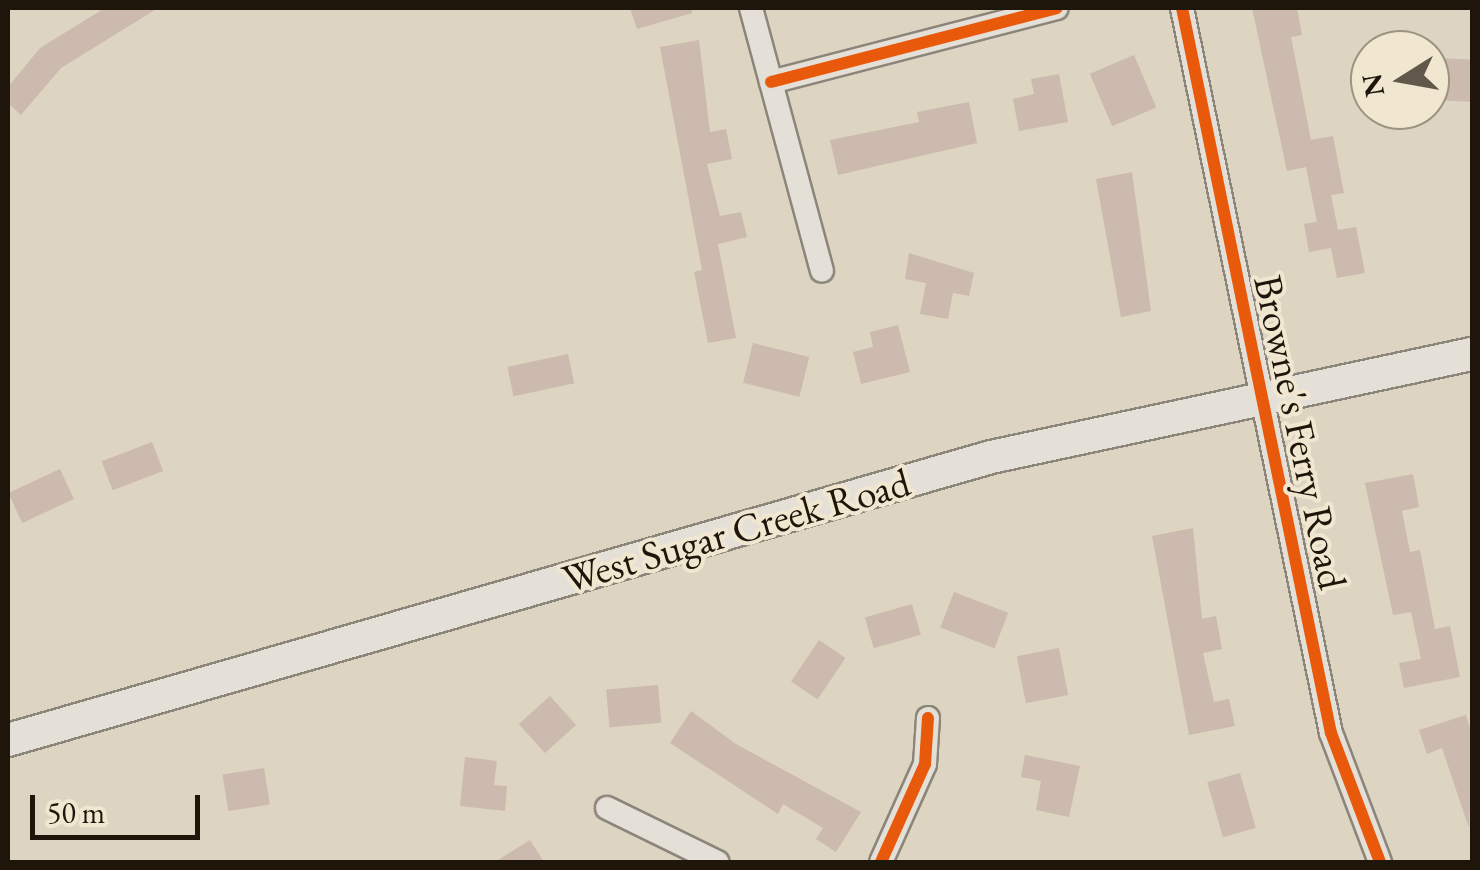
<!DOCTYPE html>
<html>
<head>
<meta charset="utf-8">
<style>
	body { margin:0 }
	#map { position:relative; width:1480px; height:870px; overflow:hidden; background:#ded4c2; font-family:"EB Garamond",serif }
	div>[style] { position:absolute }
	.building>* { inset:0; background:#cbbaad; transform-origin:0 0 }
	.roads { filter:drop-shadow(2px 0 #8c857a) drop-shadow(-2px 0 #8c857a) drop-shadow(0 2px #8c857a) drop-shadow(0 -2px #8c857a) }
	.street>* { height:22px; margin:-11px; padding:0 11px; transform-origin:11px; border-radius:11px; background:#e5e0d7 }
	.secondary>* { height:32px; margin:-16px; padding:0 16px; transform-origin:16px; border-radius:16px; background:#e5e0d7 }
	.cycleway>* { height:12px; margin:-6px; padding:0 6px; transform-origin:6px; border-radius:6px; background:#e8590c }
	span { translate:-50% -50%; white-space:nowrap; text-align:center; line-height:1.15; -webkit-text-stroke:8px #f1e6d0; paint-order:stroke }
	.street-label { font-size:40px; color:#1e160b }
	.frame { position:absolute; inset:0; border:10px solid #1e160b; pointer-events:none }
	.north { position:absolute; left:1350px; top:30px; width:100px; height:100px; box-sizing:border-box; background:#f1e6d0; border:2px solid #9d9381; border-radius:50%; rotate:259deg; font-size:28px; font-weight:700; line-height:40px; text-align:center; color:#1e160b }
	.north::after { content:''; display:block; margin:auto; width:35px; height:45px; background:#61584b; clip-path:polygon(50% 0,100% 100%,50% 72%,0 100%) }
	.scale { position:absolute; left:30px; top:795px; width:170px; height:45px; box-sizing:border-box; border:5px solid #1e160b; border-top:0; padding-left:12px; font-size:30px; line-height:35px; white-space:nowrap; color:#1e160b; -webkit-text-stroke:8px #f1e6d0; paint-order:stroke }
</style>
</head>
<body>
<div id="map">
	<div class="building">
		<i style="clip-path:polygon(105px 8px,158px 8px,61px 68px,21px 115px,8px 103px,8px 87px,40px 48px)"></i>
		<i style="clip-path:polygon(630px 8px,692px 8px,692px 13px,637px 29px)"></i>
		<i style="clip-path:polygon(1252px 8px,1297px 8px,1302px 35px,1291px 37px,1311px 140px,1333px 136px,1344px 193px,1331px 195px,1338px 230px,1356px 227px,1365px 273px,1337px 278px,1331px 248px,1309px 252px,1304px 224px,1317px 222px,1306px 167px,1287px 171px)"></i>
		<i style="clip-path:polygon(699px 40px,710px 132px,726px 129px,732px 159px,707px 164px,720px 216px,741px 212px,747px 237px,718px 244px,736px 338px,708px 343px,694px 272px,702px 270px,660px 47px)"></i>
		<i style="left:1134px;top:55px;width:57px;height:48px;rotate:67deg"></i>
		<i style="left:1438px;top:58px;width:34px;height:42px;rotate:3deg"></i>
		<i style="clip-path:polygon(1059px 74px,1068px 122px,1019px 131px,1013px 99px,1034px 94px,1031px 79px)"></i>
		<i style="clip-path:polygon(969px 102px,977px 143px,838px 175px,830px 140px,919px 122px,917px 112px)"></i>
		<i style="clip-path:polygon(1132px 172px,1151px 311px,1121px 317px,1096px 179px)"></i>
		<i style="clip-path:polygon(909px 253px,974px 273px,969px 296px,953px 293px,948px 319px,920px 314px,926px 283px,905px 279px)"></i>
		<i style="clip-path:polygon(898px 325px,910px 372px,861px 384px,853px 352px,873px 347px,870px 332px)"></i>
		<i style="left:753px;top:343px;width:58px;height:41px;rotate:14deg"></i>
		<i style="left:568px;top:354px;width:30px;height:62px;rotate:78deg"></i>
		<i style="left:152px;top:442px;width:31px;height:54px;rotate:69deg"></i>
		<i style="left:60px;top:469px;width:33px;height:57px;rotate:65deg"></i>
		<i style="clip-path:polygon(1413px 474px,1419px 507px,1402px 511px,1410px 552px,1420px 550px,1435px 629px,1450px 626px,1460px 677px,1404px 688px,1399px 663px,1421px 659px,1411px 612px,1393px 615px,1365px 483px)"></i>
		<i style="clip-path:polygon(1193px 528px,1202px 619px,1216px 616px,1222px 649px,1203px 653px,1214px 702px,1229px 699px,1235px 726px,1189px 735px,1152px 536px)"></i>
		<i style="left:954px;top:592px;width:58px;height:38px;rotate:21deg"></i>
		<i style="left:912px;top:604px;width:32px;height:49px;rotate:74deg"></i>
		<i style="left:819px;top:640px;width:32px;height:50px;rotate:34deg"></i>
		<i style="left:1059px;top:648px;width:48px;height:43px;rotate:79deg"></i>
		<i style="left:658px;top:685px;width:38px;height:52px;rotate:85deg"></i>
		<i style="left:550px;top:696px;width:39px;height:42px;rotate:48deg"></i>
		<i style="clip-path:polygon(691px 711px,736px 744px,861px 812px,836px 852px,816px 839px,823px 828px,783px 804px,778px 814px,670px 743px)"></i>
		<i style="clip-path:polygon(1466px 715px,1472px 736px,1469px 828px,1442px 748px,1427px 754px,1419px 730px)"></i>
		<i style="clip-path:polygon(1025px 755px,1080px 766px,1069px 817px,1036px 810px,1041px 781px,1021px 777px)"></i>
		<i style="clip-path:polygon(465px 757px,497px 761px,494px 785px,507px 786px,505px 811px,460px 806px)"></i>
		<i style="left:264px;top:768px;width:37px;height:42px;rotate:81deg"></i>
		<i style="left:1240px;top:773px;width:57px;height:34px;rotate:74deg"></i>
		<i style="clip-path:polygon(530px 840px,544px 862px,495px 862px)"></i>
	</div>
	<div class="roads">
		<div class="street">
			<i style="left:751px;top:8px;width:272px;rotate:74.9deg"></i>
			<i style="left:1182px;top:8px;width:740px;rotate:78.39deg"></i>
			<i style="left:1331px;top:733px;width:138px;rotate:69.2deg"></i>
			<i style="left:771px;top:82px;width:295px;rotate:-14.5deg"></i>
			<i style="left:607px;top:808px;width:123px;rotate:26.1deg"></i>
			<i style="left:881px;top:862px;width:107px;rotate:-65.8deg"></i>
			<i style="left:925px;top:764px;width:46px;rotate:-86.3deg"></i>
		</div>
		<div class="secondary">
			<i style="left:8px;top:740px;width:1023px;rotate:-16.06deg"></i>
			<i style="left:991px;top:457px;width:492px;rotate:-12.1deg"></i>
		</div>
	</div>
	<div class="cycleway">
		<i style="left:1182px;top:8px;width:740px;rotate:78.39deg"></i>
		<i style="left:1331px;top:733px;width:138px;rotate:69.2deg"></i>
		<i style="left:771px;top:82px;width:295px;rotate:-14.5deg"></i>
		<i style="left:881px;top:862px;width:107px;rotate:-65.8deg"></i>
		<i style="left:925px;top:764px;width:46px;rotate:-86.3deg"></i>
	</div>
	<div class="street-label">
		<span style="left:1301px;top:432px;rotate:78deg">Browne's Ferry Road</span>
		<span style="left:736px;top:530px;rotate:-16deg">West Sugar Creek Road</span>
	</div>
	<div class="frame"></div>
	<div class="north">N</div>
	<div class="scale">50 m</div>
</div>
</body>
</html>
